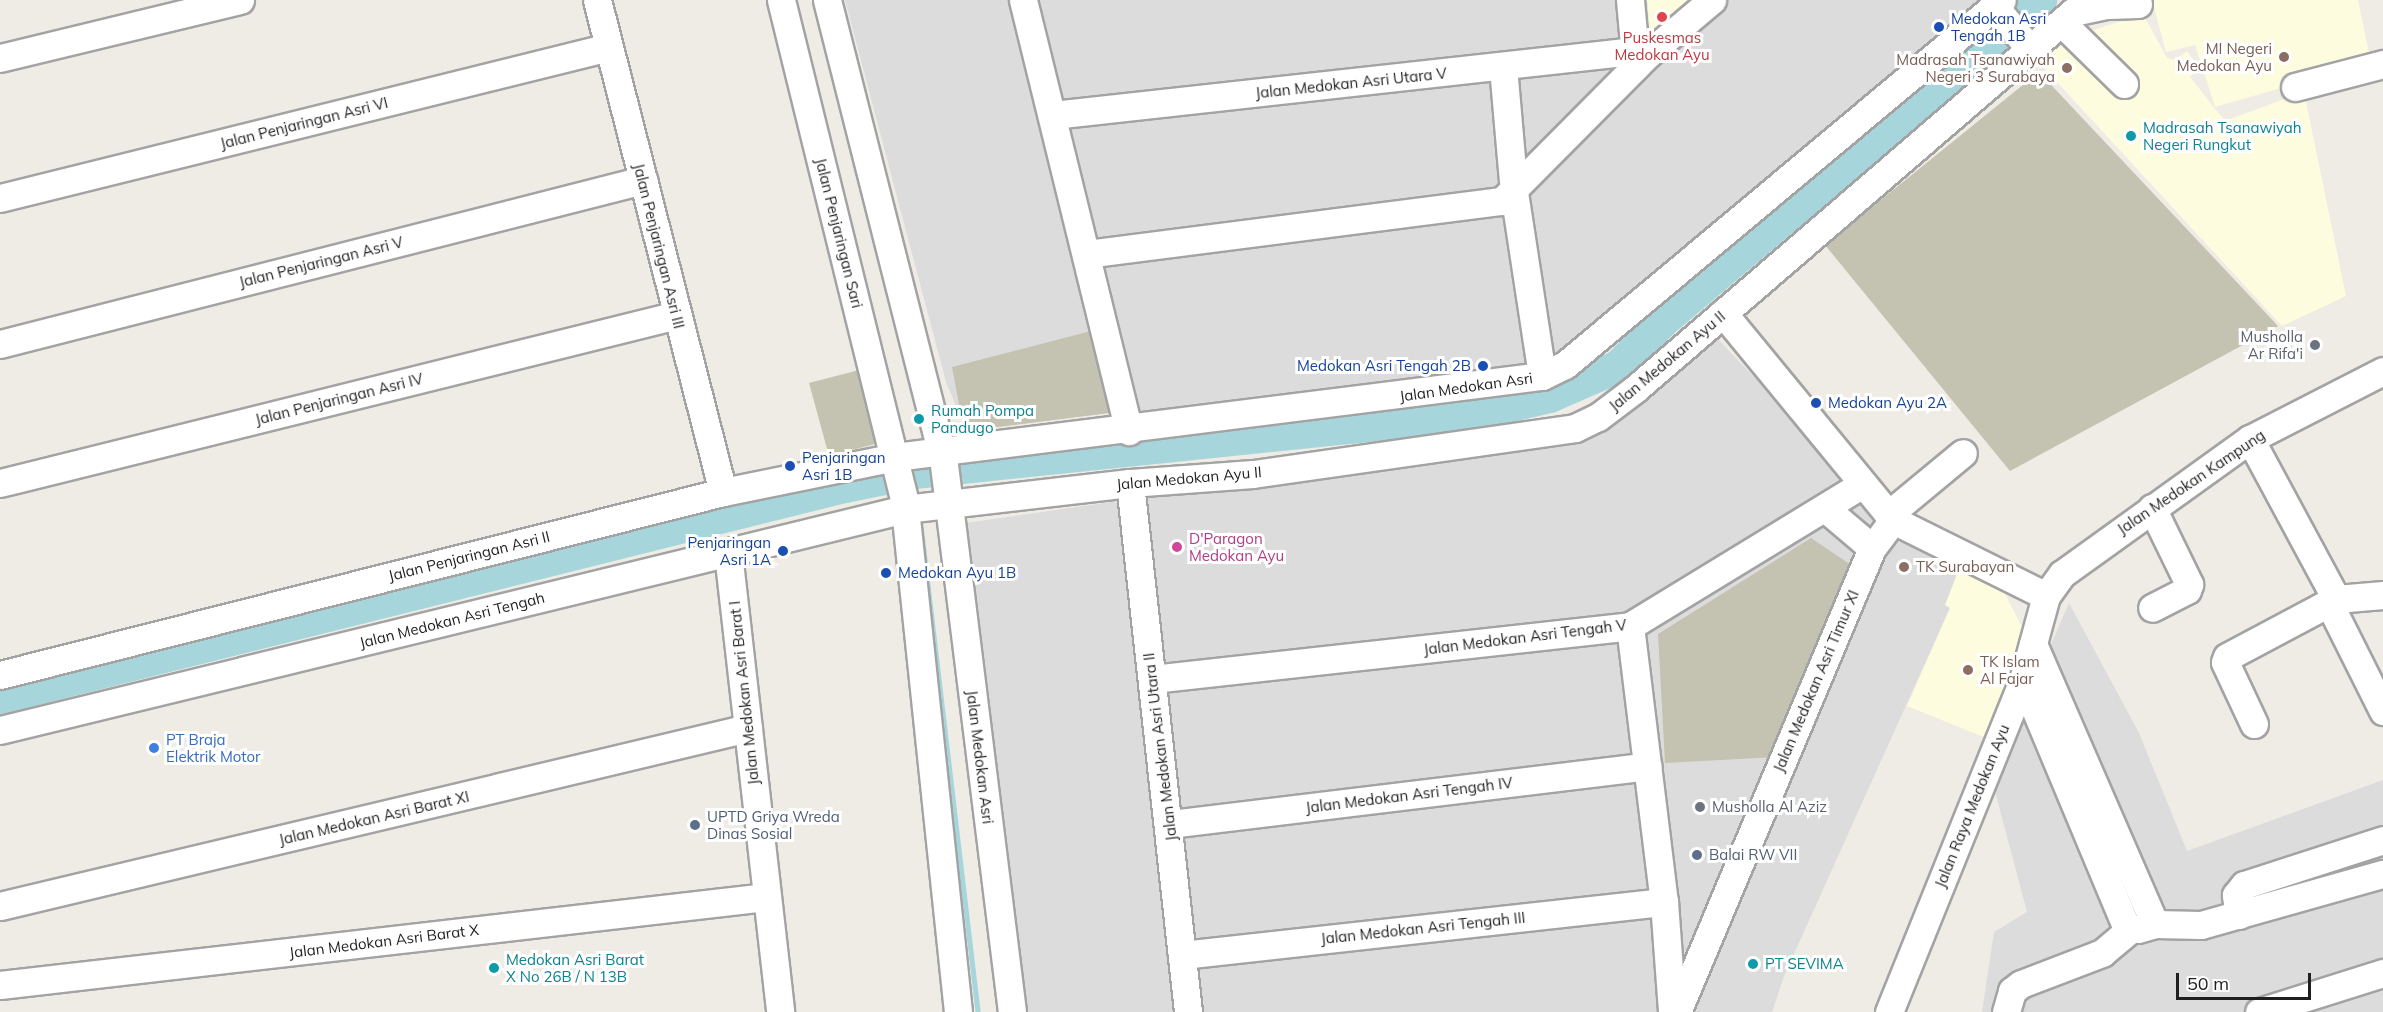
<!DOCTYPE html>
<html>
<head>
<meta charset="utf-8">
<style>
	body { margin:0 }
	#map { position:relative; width:2383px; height:1012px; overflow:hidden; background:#efebe5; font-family:Mulish,sans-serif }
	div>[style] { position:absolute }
	.residential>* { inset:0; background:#dddcdc }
	.education>* { inset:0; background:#fefcdf }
	.construction>* { inset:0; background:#c4c2b1 }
	.stream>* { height:5px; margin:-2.5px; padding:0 2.5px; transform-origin:2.5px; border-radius:2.5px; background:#a6d5dc }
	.river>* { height:33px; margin:-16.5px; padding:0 16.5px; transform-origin:16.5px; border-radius:16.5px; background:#a6d5dc }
	.roads { filter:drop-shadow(2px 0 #a3a3a3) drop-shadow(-2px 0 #a3a3a3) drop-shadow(0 2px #a3a3a3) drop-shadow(0 -2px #a3a3a3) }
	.minor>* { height:27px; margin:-13.5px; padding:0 13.5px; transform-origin:13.5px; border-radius:13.5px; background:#fff }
	.dots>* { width:16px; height:16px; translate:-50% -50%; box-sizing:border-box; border:3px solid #fff; border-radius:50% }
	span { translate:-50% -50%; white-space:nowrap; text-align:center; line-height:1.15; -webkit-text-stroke:6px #fff; paint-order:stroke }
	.transit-label { font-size:15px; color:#164399 }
	.left { translate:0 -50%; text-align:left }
	.right { translate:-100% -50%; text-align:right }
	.health-label { font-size:15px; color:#be3a42 }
	.education-label { font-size:15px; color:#785e54 }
	.street-label { font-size:15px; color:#1f1f1f }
	.culture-label { font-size:15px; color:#0d838f }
	.worship-label { font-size:15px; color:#5b616d }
	.hotel-label { font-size:15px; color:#b23c85 }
	.shop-label { font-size:15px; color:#366cbe }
	.service-label { font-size:15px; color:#4e5e75 }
	.scale { position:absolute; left:2176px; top:973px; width:135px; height:27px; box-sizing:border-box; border:3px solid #1f1f1f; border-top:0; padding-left:8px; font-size:18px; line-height:21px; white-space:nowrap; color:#1f1f1f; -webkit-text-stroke:4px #fff; paint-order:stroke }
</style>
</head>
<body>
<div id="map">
	<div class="residential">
		<i style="clip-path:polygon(845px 0,1983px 0,1555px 363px,1145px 416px,1109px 413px,973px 430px,962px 420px,946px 382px)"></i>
		<i style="clip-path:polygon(1709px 330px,1804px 429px,1884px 536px,1968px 568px,1784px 976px,1772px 1012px,1014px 1012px,959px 524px,1575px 435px)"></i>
		<i style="clip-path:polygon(2069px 603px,2139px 733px,2187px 851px,2383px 780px,2383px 1012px,1982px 1012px,1994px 932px,2027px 912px,1992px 780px)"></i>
	</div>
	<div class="education">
		<i style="clip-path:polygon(1647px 0,1700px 0,1650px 35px)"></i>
		<i style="clip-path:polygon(2152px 0,2358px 0,2371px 62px,2215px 107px,2195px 45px,2166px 52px)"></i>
		<i style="clip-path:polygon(2143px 14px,2167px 58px,2175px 60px,2187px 51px,2199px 68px,2190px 77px,2225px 121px,2304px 92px,2346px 296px,2282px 326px,2033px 56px,2074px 22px,2081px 34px)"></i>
		<i style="clip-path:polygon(1961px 564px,1998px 580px,2026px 635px,1991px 740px,1907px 706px,1950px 608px,1945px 605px)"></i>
	</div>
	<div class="construction">
		<i style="clip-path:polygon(2039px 72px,2278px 326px,2010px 471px,1825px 245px)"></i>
		<i style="clip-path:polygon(1091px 331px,1109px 413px,973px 430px,962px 420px,952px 367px)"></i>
		<i style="clip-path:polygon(863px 369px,881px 428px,875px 444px,829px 456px,809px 383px)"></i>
		<i style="clip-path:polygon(1811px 538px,1851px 565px,1776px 757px,1665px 763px,1658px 634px)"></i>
	</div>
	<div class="stream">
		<i style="left:920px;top:521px;width:494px;rotate:83.3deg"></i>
	</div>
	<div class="river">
		<i style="left:0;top:697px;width:870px;rotate:-14.04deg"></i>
		<i style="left:844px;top:486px;width:71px;rotate:-11.3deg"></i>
		<i style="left:914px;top:472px;width:563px;rotate:-5.91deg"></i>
		<i style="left:1474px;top:414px;width:77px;rotate:-13.5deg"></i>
		<i style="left:1549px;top:396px;width:75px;rotate:-23.5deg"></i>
		<i style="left:1618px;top:366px;width:63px;rotate:-45.6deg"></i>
		<i style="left:1662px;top:321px;width:496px;rotate:-40.3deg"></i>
	</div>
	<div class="roads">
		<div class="minor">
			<i style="left:597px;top:0;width:508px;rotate:75.64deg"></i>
			<i style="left:781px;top:0;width:514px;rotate:76.15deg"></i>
			<i style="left:904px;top:499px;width:516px;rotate:83.99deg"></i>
			<i style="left:827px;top:0;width:471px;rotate:75.8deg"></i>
			<i style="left:943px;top:457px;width:559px;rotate:82.91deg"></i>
			<i style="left:1023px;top:0;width:444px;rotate:76.2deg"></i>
			<i style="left:1630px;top:0;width:66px;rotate:84.8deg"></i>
			<i style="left:1994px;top:6px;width:57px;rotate:49.9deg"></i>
			<i style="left:2062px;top:23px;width:87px;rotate:44.5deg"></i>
			<i style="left:0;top:58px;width:247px;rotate:-13.6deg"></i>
			<i style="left:1503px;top:67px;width:125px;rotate:85deg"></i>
			<i style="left:1514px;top:192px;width:186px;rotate:81.3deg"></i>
			<i style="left:2295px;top:87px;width:91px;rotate:-14.6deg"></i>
			<i style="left:1053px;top:115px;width:585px;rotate:-6.29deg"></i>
			<i style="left:1634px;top:51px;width:14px;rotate:12deg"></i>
			<i style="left:0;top:198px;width:627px;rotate:-13.93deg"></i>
			<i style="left:1087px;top:254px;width:418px;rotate:-7.3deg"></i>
			<i style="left:1502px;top:201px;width:207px;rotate:-45.2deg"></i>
			<i style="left:1648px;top:54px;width:84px;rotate:-40.2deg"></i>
			<i style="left:1723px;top:313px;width:268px;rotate:50.6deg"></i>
			<i style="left:1893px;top:520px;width:171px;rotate:26.4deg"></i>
			<i style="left:0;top:344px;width:664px;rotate:-14.31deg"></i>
			<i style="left:2250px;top:439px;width:182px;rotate:61.7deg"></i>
			<i style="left:2336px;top:599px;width:47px;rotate:-4.9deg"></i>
			<i style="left:0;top:483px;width:698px;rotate:-13.94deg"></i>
			<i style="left:1130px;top:483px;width:532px;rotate:83.74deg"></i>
			<i style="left:2152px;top:508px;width:85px;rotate:64deg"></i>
			<i style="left:2189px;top:584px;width:6px;rotate:108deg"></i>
			<i style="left:2187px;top:590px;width:39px;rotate:153deg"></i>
			<i style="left:1826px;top:509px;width:60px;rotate:40.3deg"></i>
			<i style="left:1888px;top:515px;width:97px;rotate:-39.6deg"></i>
			<i style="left:728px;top:553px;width:462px;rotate:83.5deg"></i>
			<i style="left:2329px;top:603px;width:121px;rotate:63.4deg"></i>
			<i style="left:1630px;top:626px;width:278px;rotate:83deg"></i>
			<i style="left:1664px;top:902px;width:110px;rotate:85.8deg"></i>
			<i style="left:2033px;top:644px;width:305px;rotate:66.5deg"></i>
			<i style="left:0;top:675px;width:746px;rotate:-14.2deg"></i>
			<i style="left:723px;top:492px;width:176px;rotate:-11.5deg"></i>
			<i style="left:895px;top:457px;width:652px;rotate:-7.14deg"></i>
			<i style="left:1542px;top:376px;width:25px;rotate:-26deg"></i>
			<i style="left:1565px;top:365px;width:569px;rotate:-39.87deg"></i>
			<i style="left:1152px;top:679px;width:481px;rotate:-6.3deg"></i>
			<i style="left:1630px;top:626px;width:271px;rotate:-31.4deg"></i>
			<i style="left:2023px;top:680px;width:272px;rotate:67.3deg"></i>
			<i style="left:2254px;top:724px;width:68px;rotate:-115.1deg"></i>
			<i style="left:2225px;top:662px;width:5px;rotate:-68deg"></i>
			<i style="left:2227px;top:657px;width:123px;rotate:-28deg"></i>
			<i style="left:0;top:730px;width:932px;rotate:-13.72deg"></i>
			<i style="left:905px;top:509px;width:226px;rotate:-6.6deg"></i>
			<i style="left:1130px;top:483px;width:123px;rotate:-4.2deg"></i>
			<i style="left:1253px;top:474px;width:325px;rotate:-8.1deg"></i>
			<i style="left:1575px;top:428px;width:25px;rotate:-26deg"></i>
			<i style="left:1598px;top:417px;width:46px;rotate:-37.1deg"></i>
			<i style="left:1635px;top:389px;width:578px;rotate:-40.72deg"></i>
			<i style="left:2073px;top:12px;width:35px;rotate:-12deg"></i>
			<i style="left:2107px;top:5px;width:31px;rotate:-2deg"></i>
			<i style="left:1170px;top:824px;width:481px;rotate:-6.9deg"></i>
			<i style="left:0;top:906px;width:769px;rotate:-13.39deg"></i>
			<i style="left:2239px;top:915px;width:20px;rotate:-99deg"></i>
			<i style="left:2236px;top:895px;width:13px;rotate:-51deg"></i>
			<i style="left:2244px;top:885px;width:146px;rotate:-17.9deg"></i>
			<i style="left:2138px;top:929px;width:18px;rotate:-16deg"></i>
			<i style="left:2155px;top:924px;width:46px;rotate:1.2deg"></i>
			<i style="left:2201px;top:925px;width:189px;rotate:-15.7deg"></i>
			<i style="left:1182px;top:955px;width:485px;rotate:-6.3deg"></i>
			<i style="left:0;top:985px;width:772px;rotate:-6.55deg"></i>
			<i style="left:1677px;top:1012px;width:503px;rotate:-67.2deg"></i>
			<i style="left:1872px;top:548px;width:35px;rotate:-53deg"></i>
			<i style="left:1889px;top:1012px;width:358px;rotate:-68deg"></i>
			<i style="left:2023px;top:680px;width:87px;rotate:-74.7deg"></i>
			<i style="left:2046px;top:596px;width:27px;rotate:-54deg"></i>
			<i style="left:2062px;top:574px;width:231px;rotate:-35.7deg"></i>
			<i style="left:2250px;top:439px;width:149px;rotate:-27.1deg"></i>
			<i style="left:2006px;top:1012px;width:22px;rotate:-74deg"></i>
			<i style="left:2012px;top:991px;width:11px;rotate:-38deg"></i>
			<i style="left:2021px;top:984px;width:87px;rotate:-20.9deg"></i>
			<i style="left:2102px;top:953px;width:34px;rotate:-40deg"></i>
			<i style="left:2259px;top:1012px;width:130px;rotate:-17.5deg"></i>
		</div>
	</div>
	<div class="dots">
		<i style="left:1662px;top:17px;background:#e0444e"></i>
		<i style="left:1939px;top:27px;background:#1a4fb4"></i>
		<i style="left:2284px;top:57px;background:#8d6e63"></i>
		<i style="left:2067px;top:68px;background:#8d6e63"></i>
		<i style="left:2131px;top:136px;background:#0f9aa8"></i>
		<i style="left:2315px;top:345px;background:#6b7280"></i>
		<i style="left:1483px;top:366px;background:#1a4fb4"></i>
		<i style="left:1816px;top:403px;background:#1a4fb4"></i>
		<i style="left:919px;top:419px;background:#0f9aa8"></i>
		<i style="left:790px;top:466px;background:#1a4fb4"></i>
		<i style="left:1177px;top:547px;background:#d1479c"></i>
		<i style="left:783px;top:551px;background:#1a4fb4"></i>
		<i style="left:1904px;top:567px;background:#8d6e63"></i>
		<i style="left:886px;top:573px;background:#1a4fb4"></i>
		<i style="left:1968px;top:670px;background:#8d6e63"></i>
		<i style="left:154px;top:748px;background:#3f7fe0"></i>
		<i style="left:1700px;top:807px;background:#6b7280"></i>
		<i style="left:695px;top:825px;background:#5c6f8a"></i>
		<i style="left:1697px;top:855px;background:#5c6f8a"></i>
		<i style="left:1753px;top:964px;background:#0f9aa8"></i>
		<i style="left:494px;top:968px;background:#0f9aa8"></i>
	</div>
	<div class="transit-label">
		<span class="left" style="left:1951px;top:27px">Medokan Asri<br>Tengah 1B</span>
		<span class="right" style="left:1471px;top:366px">Medokan Asri Tengah 2B</span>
		<span class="left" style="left:1828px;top:403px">Medokan Ayu 2A</span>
		<span class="left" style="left:802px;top:466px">Penjaringan<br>Asri 1B</span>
		<span class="right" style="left:771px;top:551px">Penjaringan<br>Asri 1A</span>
		<span class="left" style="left:898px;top:573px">Medokan Ayu 1B</span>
	</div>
	<div class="health-label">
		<span style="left:1662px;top:46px">Puskesmas<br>Medokan Ayu</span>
	</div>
	<div class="education-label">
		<span class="right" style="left:2272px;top:57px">MI Negeri<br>Medokan Ayu</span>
		<span class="right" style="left:2055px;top:68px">Madrasah Tsanawiyah<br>Negeri 3 Surabaya</span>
		<span class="left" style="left:1916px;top:567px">TK Surabayan</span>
		<span class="left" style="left:1980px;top:670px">TK Islam<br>Al Fajar</span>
	</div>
	<div class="street-label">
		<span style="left:1351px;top:83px;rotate:-6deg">Jalan Medokan Asri Utara V</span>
		<span style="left:304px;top:123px;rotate:-14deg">Jalan Penjaringan Asri VI</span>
		<span style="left:839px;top:233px;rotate:76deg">Jalan Penjaringan Sari</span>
		<span style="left:659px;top:246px;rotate:76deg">Jalan Penjaringan Asri III</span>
		<span style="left:321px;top:262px;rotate:-14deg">Jalan Penjaringan Asri V</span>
		<span style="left:1667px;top:361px;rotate:-40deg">Jalan Medokan Ayu II</span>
		<span style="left:1466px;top:387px;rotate:-8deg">Jalan Medokan Asri</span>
		<span style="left:339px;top:399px;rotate:-14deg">Jalan Penjaringan Asri IV</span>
		<span style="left:1189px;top:478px;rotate:-5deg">Jalan Medokan Ayu II</span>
		<span style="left:2191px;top:482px;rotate:-34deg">Jalan Medokan Kampung</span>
		<span style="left:469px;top:556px;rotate:-14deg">Jalan Penjaringan Asri II</span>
		<span style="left:452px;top:620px;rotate:-14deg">Jalan Medokan Asri Tengah</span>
		<span style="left:1525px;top:637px;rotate:-7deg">Jalan Medokan Asri Tengah V</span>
		<span style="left:1816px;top:681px;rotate:-67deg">Jalan Medokan Asri Timur XI</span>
		<span style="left:744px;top:693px;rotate:-96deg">Jalan Medokan Asri Barat I</span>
		<span style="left:1160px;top:747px;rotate:-97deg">Jalan Medokan Asri Utara II</span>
		<span style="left:980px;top:757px;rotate:83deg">Jalan Medokan Asri</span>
		<span style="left:1409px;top:795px;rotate:-7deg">Jalan Medokan Asri Tengah IV</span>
		<span style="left:1972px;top:806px;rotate:-68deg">Jalan Raya Medokan Ayu</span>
		<span style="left:374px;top:818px;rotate:-13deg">Jalan Medokan Asri Barat XI</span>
		<span style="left:1423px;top:928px;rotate:-6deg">Jalan Medokan Asri Tengah III</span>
		<span style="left:384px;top:941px;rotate:-7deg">Jalan Medokan Asri Barat X</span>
	</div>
	<div class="culture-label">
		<span class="left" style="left:2143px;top:136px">Madrasah Tsanawiyah<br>Negeri Rungkut</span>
		<span class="left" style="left:931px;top:419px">Rumah Pompa<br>Pandugo</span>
		<span class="left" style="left:506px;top:968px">Medokan Asri Barat<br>X No 26B / N 13B</span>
		<span class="left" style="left:1765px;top:964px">PT SEVIMA</span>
	</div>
	<div class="worship-label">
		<span class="right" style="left:2303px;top:345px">Musholla<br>Ar Rifa'i</span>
		<span class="left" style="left:1712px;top:807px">Musholla Al Aziz</span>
	</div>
	<div class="hotel-label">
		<span class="left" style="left:1189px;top:547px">D'Paragon<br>Medokan Ayu</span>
	</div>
	<div class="shop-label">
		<span class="left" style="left:166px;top:748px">PT Braja<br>Elektrik Motor</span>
	</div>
	<div class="service-label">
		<span class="left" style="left:707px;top:825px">UPTD Griya Wreda<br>Dinas Sosial</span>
		<span class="left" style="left:1709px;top:855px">Balai RW VII</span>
	</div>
	<div class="scale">50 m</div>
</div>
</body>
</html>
